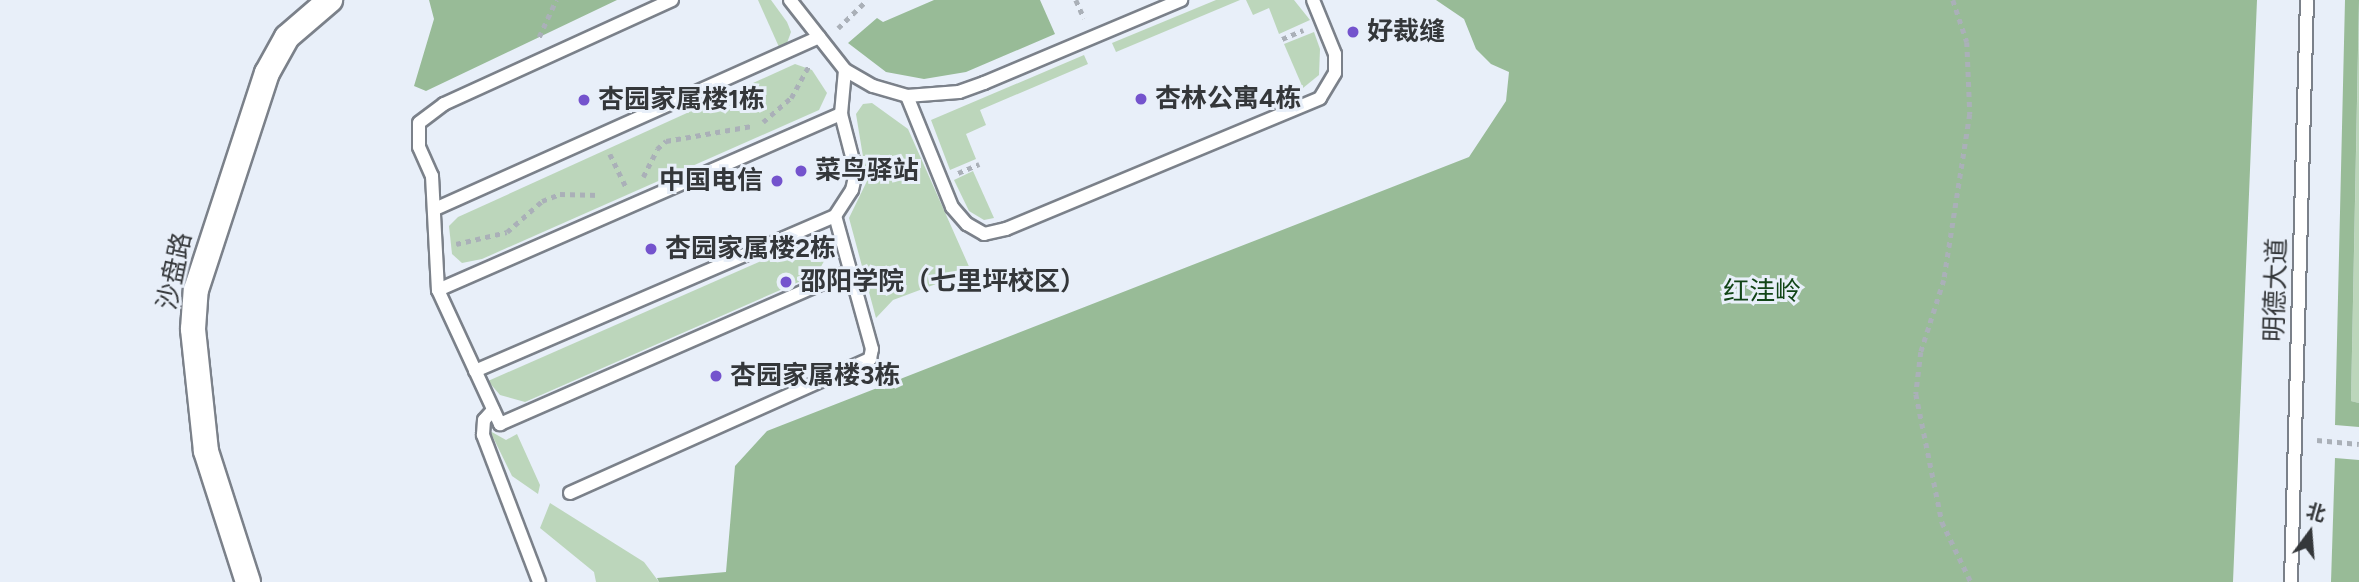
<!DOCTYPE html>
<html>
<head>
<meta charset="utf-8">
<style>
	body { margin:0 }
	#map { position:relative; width:2359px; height:582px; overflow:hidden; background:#e8eff9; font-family:Figtree,"Noto Sans SC",sans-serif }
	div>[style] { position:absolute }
	.green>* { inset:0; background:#bcd6bb }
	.forest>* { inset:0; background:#98bb97 }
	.path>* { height:4.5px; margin-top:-2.25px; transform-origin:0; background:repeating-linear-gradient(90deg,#aab0b8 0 5px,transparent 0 10px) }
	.roads { filter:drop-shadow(2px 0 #7b818a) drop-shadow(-2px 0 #7b818a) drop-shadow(0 2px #7b818a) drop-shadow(0 -2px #7b818a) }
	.service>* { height:12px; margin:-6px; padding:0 6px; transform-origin:6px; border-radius:6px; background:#fff }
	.minor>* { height:24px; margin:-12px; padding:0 12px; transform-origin:12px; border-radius:12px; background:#fff }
	.dots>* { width:19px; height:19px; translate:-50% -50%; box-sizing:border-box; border:4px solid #e8eff9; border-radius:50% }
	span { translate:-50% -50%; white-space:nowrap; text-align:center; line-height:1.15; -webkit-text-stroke:6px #e8eff9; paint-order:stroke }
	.poi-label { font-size:26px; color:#34373a; font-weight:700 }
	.left { translate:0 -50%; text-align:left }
	.right { translate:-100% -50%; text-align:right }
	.street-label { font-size:26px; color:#34373a }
	.park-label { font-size:26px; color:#124517 }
	.north { position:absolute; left:2275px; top:498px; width:70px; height:70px; -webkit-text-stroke:5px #e8eff9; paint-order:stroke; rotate:16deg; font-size:19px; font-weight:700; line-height:28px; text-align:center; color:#34373a }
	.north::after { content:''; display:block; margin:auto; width:24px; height:32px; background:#34373a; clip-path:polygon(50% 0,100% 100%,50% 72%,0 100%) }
</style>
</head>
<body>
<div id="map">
	<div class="green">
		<i style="clip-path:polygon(758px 0,771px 0,787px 22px,791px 32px,787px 43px,779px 47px)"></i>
		<i style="clip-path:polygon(1216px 0,1240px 0,1116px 52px,1112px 43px)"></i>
		<i style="clip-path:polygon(1246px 0,1294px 0,1310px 20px,1279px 34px,1269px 8px,1253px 15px)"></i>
		<i style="clip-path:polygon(2359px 10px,2359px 403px,2351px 401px)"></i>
		<i style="clip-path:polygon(1314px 32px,1320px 49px,1319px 75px,1303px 88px,1284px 44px)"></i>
		<i style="clip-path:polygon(1084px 55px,1088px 64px,980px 110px,986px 125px,966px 134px,976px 159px,950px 170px,931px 120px)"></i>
		<i style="clip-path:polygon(795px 64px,812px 70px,827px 93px,819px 110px,482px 259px,462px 263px,452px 254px,449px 226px,458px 217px)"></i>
		<i style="clip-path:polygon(872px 103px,908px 129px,971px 271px,893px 300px,876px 318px,849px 218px,867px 181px,856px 114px,863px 104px)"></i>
		<i style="clip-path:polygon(973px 171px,994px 218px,984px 220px,969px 211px,954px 180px)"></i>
		<i style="clip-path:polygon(811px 239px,821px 241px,829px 252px,817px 274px,525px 402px,500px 395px,488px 381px)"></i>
		<i style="clip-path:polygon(490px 431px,506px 440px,517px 434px,540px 485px,538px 494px,512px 476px)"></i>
		<i style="clip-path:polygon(550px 503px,644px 562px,659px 582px,596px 582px,594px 572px,540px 528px)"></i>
	</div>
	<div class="forest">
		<i style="clip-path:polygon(429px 0,617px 0,426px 91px,414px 86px,434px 19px)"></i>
		<i style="clip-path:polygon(934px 0,1040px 0,1055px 34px,966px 72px,924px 79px,886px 72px,848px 43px,877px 18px,883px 22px)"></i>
		<i style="clip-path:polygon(1436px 0,2257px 0,2233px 582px,659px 582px,657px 578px,726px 572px,735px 466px,767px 431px,1469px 157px,1506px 101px,1509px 72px,1491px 64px,1476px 49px,1464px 19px)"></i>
		<i style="clip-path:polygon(2345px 0,2359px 0,2351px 401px,2359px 403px,2359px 427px,2335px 425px)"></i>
		<i style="clip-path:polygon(2335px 458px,2359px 460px,2359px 582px,2331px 582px)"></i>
	</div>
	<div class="path">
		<i style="left:1076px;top:0;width:20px;rotate:66deg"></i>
		<i style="left:1953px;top:0;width:44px;rotate:71.6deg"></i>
		<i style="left:1967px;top:42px;width:72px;rotate:87.6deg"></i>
		<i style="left:1970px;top:114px;width:168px;rotate:98.9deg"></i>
		<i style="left:1944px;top:280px;width:76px;rotate:107.7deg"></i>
		<i style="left:1921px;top:352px;width:42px;rotate:96.8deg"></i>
		<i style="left:1916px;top:394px;width:131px;rotate:78.5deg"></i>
		<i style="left:1942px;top:522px;width:67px;rotate:64.2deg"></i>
		<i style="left:838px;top:28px;width:40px;rotate:-44deg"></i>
		<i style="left:539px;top:37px;width:41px;rotate:-65.3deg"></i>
		<i style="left:1282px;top:39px;width:23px;rotate:-23deg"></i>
		<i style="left:763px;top:122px;width:37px;rotate:-41deg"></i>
		<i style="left:791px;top:98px;width:38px;rotate:-61deg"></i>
		<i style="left:610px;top:154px;width:37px;rotate:64deg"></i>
		<i style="left:958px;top:173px;width:23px;rotate:-23deg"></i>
		<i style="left:643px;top:177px;width:31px;rotate:-63deg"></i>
		<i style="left:657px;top:149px;width:12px;rotate:-42deg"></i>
		<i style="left:666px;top:141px;width:87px;rotate:-9.9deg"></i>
		<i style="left:456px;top:244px;width:52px;rotate:-13.2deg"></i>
		<i style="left:507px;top:232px;width:47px;rotate:-41.5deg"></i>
		<i style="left:542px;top:201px;width:19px;rotate:-21deg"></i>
		<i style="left:560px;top:194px;width:40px;rotate:1.4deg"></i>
		<i style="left:2317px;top:440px;width:42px;rotate:5.4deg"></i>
	</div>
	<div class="roads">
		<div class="service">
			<i style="left:672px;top:0;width:251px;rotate:155.5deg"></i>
			<i style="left:444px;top:104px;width:31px;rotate:143deg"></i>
			<i style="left:419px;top:123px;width:24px;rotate:90deg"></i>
			<i style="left:419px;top:147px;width:32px;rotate:66deg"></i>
			<i style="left:432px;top:176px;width:114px;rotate:87deg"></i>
			<i style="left:438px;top:290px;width:148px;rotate:65.2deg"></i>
			<i style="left:500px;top:424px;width:382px;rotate:-23.6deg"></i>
			<i style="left:790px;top:0;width:89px;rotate:51.8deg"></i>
			<i style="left:845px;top:70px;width:32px;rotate:30deg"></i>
			<i style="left:873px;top:86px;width:35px;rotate:16deg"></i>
			<i style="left:907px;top:96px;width:52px;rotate:-4.4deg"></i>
			<i style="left:959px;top:92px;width:27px;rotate:-20deg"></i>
			<i style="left:984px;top:83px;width:214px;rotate:-22.8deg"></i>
			<i style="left:907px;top:96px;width:120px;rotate:67.9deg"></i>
			<i style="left:952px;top:207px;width:23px;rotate:49deg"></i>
			<i style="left:967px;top:224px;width:20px;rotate:30deg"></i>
			<i style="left:984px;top:234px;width:23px;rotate:-13deg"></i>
			<i style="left:1006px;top:229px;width:340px;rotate:-22.6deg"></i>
			<i style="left:1320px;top:98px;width:29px;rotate:-59deg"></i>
			<i style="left:1335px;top:73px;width:19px;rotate:-90deg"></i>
			<i style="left:1335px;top:54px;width:58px;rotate:-112.2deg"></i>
			<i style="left:435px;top:209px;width:421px;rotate:-24.1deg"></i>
			<i style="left:438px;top:290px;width:440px;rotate:-23.6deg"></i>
			<i style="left:475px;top:371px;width:392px;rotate:-23.3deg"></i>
			<i style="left:493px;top:410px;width:13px;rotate:132deg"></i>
			<i style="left:484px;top:420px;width:15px;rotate:94deg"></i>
			<i style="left:483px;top:435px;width:157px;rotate:69.1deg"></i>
			<i style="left:570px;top:493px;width:329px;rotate:-24.1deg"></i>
			<i style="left:870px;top:359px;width:10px;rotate:-79deg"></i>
			<i style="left:872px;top:349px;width:138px;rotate:-105.5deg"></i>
			<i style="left:835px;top:216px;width:31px;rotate:-57deg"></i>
			<i style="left:852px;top:190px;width:18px;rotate:-77deg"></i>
			<i style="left:856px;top:172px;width:60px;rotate:-104.5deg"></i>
			<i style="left:841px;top:114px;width:44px;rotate:-84.8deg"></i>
			<i style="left:2291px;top:582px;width:582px;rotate:-88.43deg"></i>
		</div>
		<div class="minor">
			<i style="left:248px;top:582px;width:138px;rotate:-107.8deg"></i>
			<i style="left:206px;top:451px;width:123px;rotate:-96.1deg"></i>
			<i style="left:193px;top:329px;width:39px;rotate:-86deg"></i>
			<i style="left:196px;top:290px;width:228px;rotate:-71.9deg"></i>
			<i style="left:267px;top:73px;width:41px;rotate:-60.9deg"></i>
			<i style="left:287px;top:37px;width:57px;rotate:-40.7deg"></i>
		</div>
	</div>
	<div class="dots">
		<i style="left:1353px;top:32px;background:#7453cd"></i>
		<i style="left:1141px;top:99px;background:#7453cd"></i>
		<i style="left:584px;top:100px;background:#7453cd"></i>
		<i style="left:801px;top:171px;background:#7453cd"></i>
		<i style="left:777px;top:181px;background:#7453cd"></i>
		<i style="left:651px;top:249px;background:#7453cd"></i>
		<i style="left:786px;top:282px;background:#7453cd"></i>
		<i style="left:716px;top:376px;background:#7453cd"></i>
	</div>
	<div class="poi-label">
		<span class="left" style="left:1367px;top:32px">好裁缝</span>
		<span class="left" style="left:1155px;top:99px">杏林公寓4栋</span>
		<span class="left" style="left:598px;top:100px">杏园家属楼1栋</span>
		<span class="left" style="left:815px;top:171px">菜鸟驿站</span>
		<span class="right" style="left:763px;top:181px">中国电信</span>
		<span class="left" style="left:665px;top:249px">杏园家属楼2栋</span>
		<span class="left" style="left:800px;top:282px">邵阳学院（七里坪校区）</span>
		<span class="left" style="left:730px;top:376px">杏园家属楼3栋</span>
	</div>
	<div class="street-label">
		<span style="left:175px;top:271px;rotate:-78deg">沙盘路</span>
		<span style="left:2276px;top:290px;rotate:-88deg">明德大道</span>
	</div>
	<div class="park-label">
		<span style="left:1762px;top:292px">红洼岭</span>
	</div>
	<div class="north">北</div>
</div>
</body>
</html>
